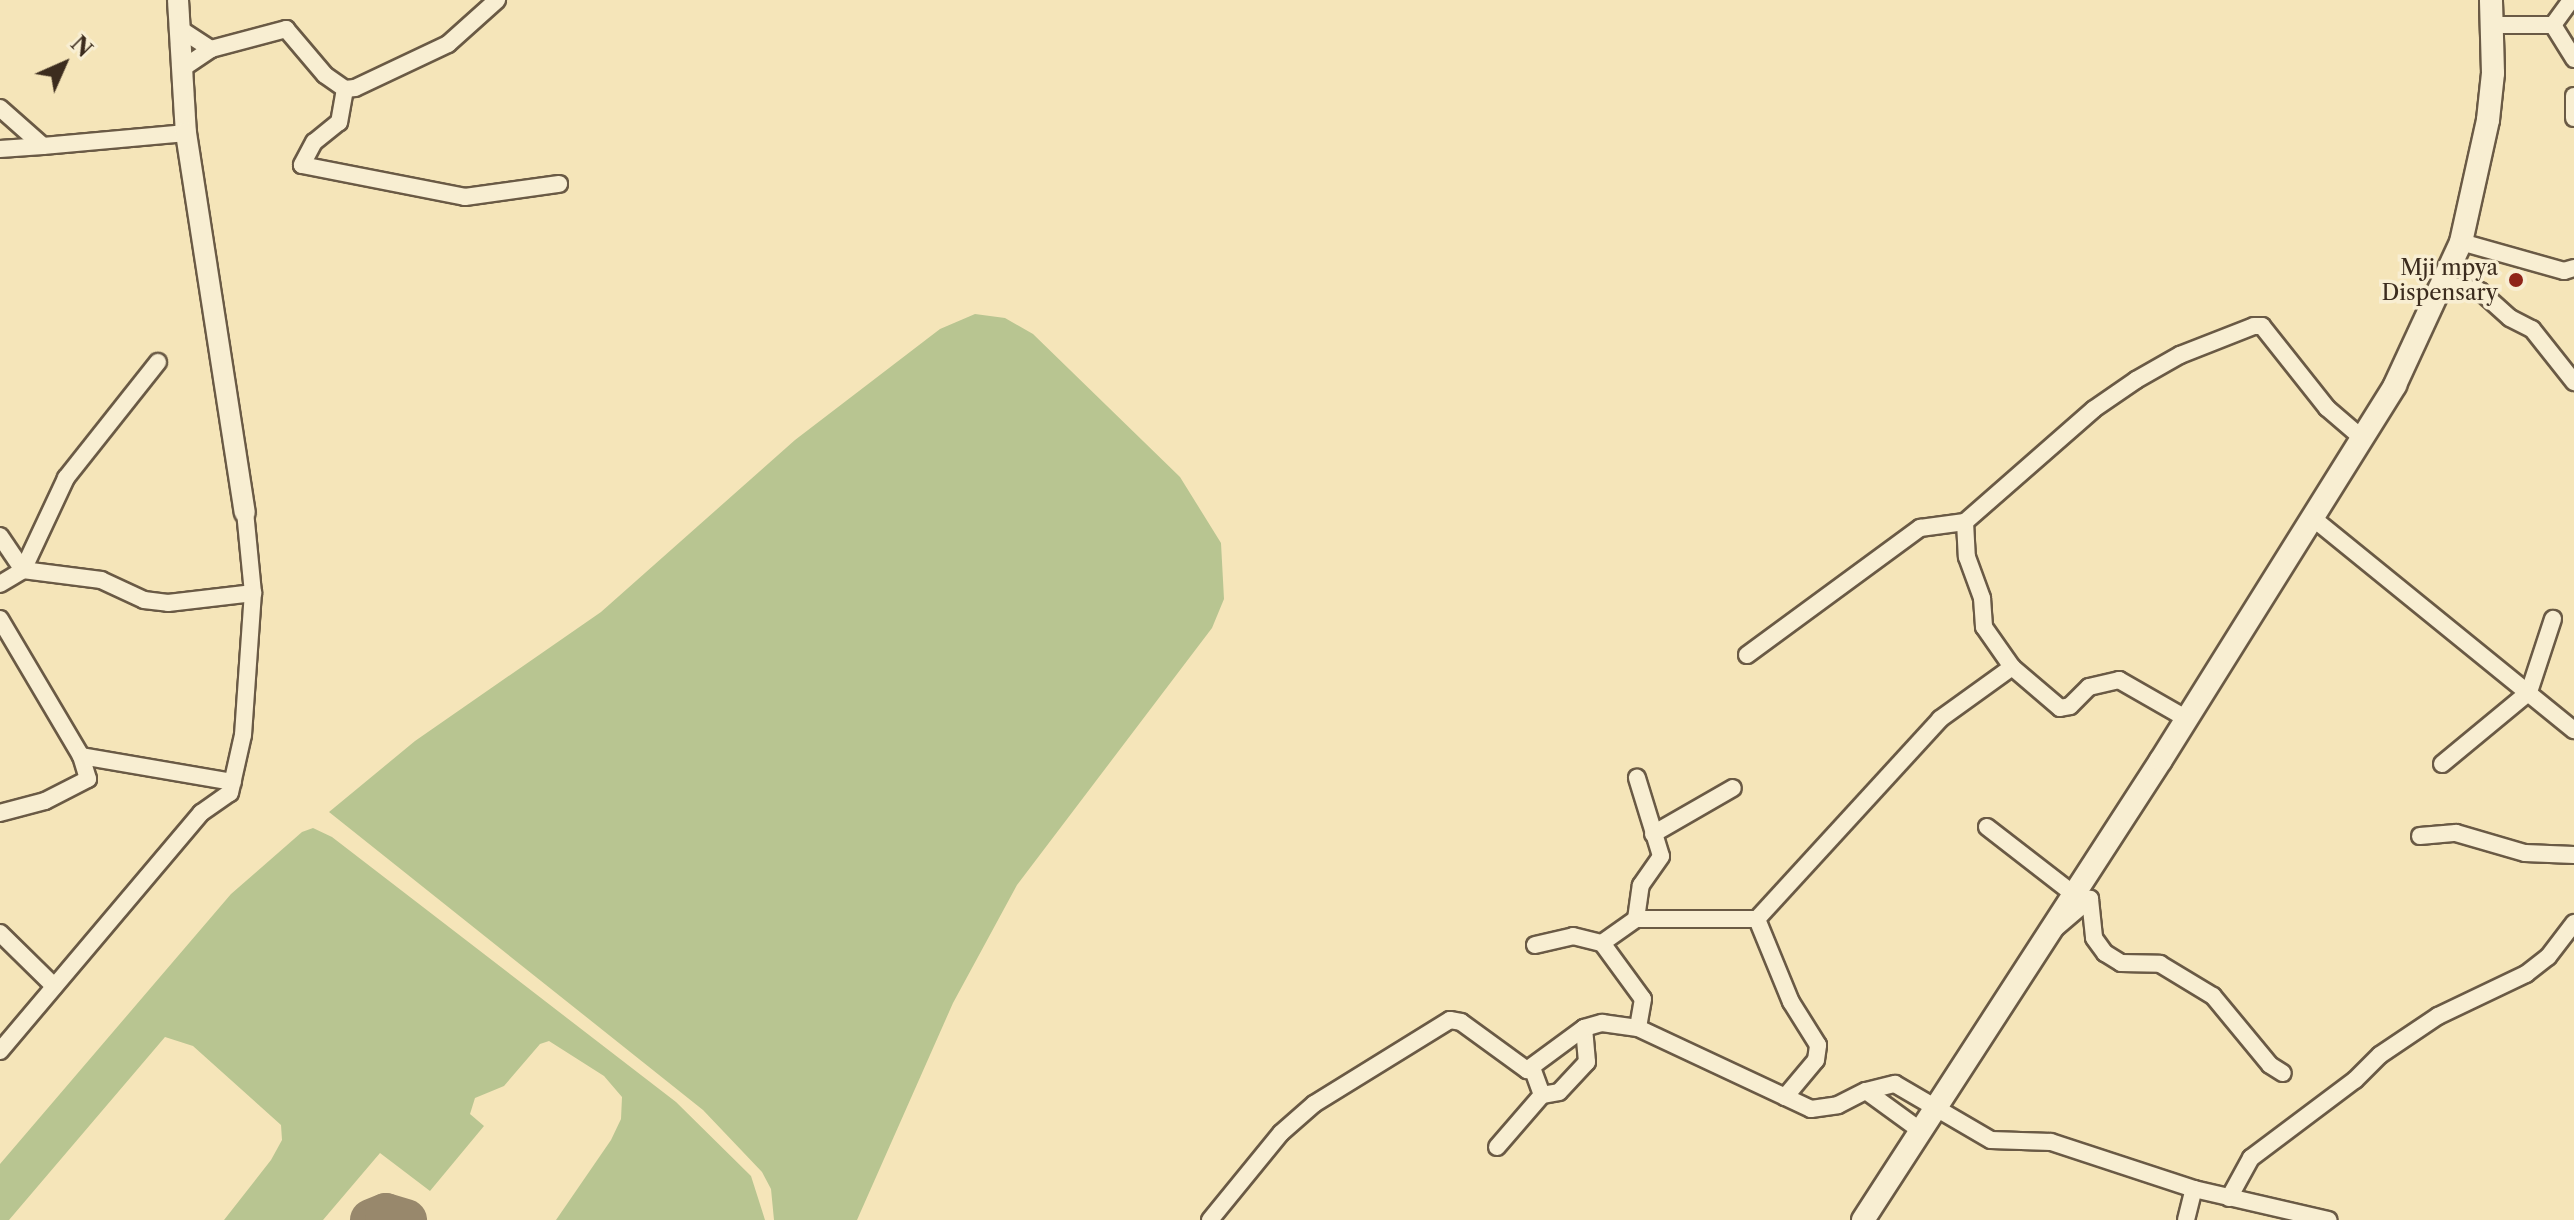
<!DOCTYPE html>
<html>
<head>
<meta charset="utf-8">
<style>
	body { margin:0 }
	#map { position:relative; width:2574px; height:1220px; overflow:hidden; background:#f5e5b9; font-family:"Libre Caslon Text",serif }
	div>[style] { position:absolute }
	.green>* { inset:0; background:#b8c591 }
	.taxiway>* { height:42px; margin:-21px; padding:0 21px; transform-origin:21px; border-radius:21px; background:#98886c }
	.roads { filter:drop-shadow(2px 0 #6a5a45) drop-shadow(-2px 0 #6a5a45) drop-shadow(0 2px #6a5a45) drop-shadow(0 -2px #6a5a45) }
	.minor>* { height:16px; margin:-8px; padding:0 8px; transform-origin:8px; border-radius:8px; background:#f8eed2 }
	.tertiary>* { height:20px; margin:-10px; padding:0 10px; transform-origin:10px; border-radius:10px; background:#f8eed2 }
	.secondary>* { height:22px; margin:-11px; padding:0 11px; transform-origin:11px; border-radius:11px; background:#f8eed2 }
	.dots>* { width:22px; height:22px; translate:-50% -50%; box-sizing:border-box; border:4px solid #f8eed2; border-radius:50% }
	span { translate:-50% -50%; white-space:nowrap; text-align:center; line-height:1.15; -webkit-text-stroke:7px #f8eed2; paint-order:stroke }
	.poi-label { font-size:22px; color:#3c2c1e }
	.right { translate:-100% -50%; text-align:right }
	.north { position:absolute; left:24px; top:24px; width:80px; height:80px; -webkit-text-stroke:6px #f8eed2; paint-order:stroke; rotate:45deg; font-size:22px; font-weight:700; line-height:32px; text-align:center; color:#3c2c1e }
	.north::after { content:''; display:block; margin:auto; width:28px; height:36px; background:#3c2c1e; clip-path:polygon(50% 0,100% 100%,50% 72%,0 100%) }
</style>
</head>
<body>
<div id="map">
	<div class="green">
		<i style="clip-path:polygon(975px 314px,1005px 318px,1033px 334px,1180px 477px,1221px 543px,1224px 599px,1212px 628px,1017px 885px,953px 1003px,857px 1220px,774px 1220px,771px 1189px,762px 1172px,703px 1110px,329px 812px,415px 741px,601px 612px,795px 440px,940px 329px)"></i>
		<i style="clip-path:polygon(313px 828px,332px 837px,676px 1102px,751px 1176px,765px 1220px,556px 1220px,611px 1140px,621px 1119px,622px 1097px,604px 1076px,549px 1041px,540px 1044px,504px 1086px,475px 1098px,470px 1114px,484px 1126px,430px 1191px,380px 1153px,323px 1220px,224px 1220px,271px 1160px,282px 1140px,281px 1125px,193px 1046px,165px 1037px,9px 1220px,0 1220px,0 1164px,231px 894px,302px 832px)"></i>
	</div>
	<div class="taxiway">
		<i style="left:371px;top:1220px;width:16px;rotate:-22deg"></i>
		<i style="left:386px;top:1214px;width:21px;rotate:17deg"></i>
	</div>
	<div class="roads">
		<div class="minor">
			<i style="left:2493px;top:25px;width:60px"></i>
			<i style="left:2553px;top:25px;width:31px;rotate:-54deg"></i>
			<i style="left:2553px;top:25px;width:40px;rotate:58deg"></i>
			<i style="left:180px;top:29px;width:37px;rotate:33deg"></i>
			<i style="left:211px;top:49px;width:34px;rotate:146deg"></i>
			<i style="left:211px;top:49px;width:78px;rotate:-14.9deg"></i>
			<i style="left:286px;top:29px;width:60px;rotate:49.7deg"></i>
			<i style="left:325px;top:75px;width:24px;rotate:35deg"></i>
			<i style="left:345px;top:89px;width:10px;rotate:-6deg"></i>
			<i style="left:355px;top:88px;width:103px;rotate:-25.3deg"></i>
			<i style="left:448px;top:44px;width:66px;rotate:-41.9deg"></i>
			<i style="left:345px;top:89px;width:34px;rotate:100deg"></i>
			<i style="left:339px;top:122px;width:32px;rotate:141deg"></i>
			<i style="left:314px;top:142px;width:26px;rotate:118deg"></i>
			<i style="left:302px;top:165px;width:166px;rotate:11.1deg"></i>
			<i style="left:465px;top:197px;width:95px;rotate:-7.9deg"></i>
			<i style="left:2574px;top:96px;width:22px;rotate:90deg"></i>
			<i style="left:0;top:108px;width:57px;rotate:41.5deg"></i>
			<i style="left:43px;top:146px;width:144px;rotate:-5.2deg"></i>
			<i style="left:0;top:149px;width:43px;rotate:-4deg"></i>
			<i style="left:2461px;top:242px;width:107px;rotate:15.7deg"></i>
			<i style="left:2564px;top:271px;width:10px;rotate:-17deg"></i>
			<i style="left:2444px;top:284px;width:37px;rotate:11deg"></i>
			<i style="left:2480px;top:291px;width:40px;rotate:42deg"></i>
			<i style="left:2510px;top:318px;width:25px;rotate:27deg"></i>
			<i style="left:2532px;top:329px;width:68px;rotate:51.6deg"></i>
			<i style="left:2314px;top:519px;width:335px;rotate:39.1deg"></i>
			<i style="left:1965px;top:522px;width:35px;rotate:87deg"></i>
			<i style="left:1967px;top:557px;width:44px;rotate:69.9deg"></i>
			<i style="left:1982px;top:598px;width:29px;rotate:86deg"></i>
			<i style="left:1984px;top:627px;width:49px;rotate:55deg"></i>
			<i style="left:0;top:536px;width:41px;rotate:55.9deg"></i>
			<i style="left:23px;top:570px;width:79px;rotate:7.3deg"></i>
			<i style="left:101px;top:580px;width:47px;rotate:24.9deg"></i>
			<i style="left:144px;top:600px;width:24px;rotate:7deg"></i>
			<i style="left:168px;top:603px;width:86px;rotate:-6.7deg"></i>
			<i style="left:0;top:584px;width:27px;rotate:-31deg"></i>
			<i style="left:23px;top:570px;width:102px;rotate:-64.9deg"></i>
			<i style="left:66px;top:478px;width:148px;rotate:-51.6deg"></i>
			<i style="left:0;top:619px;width:159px;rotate:59.4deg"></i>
			<i style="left:81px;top:756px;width:24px;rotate:73deg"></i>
			<i style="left:88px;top:779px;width:48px;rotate:152.9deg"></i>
			<i style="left:45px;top:801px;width:47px;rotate:165.1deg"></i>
			<i style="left:1747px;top:655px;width:215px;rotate:-36.3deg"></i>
			<i style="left:1920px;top:528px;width:45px;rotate:-7.6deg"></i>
			<i style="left:1965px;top:522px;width:171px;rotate:-41.2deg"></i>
			<i style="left:2094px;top:409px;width:51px;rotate:-34.6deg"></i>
			<i style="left:2136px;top:380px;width:51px;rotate:-29.6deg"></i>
			<i style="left:2180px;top:355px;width:79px;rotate:-21.4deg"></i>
			<i style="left:2254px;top:326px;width:8px"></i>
			<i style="left:2262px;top:326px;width:105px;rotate:51.6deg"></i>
			<i style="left:2327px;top:408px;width:48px;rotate:40.7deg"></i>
			<i style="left:81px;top:756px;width:154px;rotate:9.7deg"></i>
			<i style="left:2442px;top:764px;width:113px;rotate:-39.6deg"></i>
			<i style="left:2529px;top:692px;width:77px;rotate:-71.8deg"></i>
			<i style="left:1987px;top:827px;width:108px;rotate:37.8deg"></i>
			<i style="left:1653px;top:834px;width:92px;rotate:-29.9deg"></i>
			<i style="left:2420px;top:836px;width:36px;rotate:-5deg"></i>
			<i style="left:2456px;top:833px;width:72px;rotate:16.2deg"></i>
			<i style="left:2525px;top:853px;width:49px;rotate:2.3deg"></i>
			<i style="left:2090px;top:899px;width:39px;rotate:84deg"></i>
			<i style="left:2094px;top:938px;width:19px;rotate:54deg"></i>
			<i style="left:2105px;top:953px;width:19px;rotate:32deg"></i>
			<i style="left:2121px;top:963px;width:39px;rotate:1deg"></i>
			<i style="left:2160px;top:964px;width:62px;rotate:31.1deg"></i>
			<i style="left:2213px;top:996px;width:89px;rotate:50.4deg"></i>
			<i style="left:2270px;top:1065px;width:15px;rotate:32deg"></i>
			<i style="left:1636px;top:919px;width:34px;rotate:-82deg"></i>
			<i style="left:1641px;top:885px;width:35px;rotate:-55deg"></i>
			<i style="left:1661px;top:856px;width:82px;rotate:-107.1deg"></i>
			<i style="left:2056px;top:928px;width:45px;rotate:-40.5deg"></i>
			<i style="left:0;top:933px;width:76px;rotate:44.5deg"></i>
			<i style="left:1602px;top:943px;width:69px;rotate:53.8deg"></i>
			<i style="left:1643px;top:999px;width:29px;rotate:100deg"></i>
			<i style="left:1535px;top:945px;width:39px;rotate:-13deg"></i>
			<i style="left:1573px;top:936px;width:30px;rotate:14deg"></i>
			<i style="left:1602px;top:943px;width:42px;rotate:-35.2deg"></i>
			<i style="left:1636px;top:919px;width:121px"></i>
			<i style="left:0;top:1051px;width:312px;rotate:-49.8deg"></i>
			<i style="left:201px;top:813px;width:35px;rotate:-35deg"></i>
			<i style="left:230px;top:793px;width:59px;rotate:-77.4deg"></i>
			<i style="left:243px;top:735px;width:142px;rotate:-86deg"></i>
			<i style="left:253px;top:593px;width:81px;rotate:-95.6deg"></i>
			<i style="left:1866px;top:1091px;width:30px;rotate:-14deg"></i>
			<i style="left:1895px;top:1084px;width:111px;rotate:30.3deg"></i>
			<i style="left:1991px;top:1140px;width:60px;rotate:1.9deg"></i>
			<i style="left:2051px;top:1142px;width:151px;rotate:18.2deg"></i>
			<i style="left:2194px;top:1189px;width:138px;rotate:13deg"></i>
			<i style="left:1542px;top:1095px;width:17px;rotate:-10deg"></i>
			<i style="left:1559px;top:1092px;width:41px;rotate:-47deg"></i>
			<i style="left:1587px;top:1062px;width:34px;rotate:-95deg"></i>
			<i style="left:1785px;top:1097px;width:48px;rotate:-50deg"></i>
			<i style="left:1816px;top:1060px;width:15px;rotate:-82deg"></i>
			<i style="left:1818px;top:1045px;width:51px;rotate:-122.1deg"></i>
			<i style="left:1791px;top:1002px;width:90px;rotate:-112.3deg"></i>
			<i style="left:1757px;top:919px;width:271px;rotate:-47.5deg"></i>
			<i style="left:1940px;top:719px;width:89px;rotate:-35.8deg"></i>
			<i style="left:2012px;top:667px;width:63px;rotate:40.5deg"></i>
			<i style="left:2060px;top:708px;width:10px;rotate:-11deg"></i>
			<i style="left:2070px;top:706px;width:27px;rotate:-45deg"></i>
			<i style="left:2089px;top:687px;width:31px;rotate:-13deg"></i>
			<i style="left:2119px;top:680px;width:78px;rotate:29.8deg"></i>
			<i style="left:1497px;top:1147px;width:69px;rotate:-49.1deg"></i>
			<i style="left:1542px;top:1095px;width:27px;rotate:-110deg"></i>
			<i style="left:2229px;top:1198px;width:46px;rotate:-61.2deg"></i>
			<i style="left:2251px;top:1158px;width:130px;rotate:-36.9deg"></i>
			<i style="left:2355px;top:1080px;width:35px;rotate:-45deg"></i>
			<i style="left:2380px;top:1055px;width:70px;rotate:-33.9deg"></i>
			<i style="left:2438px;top:1016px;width:98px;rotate:-25.5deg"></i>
			<i style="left:2526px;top:974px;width:28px;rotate:-38deg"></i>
			<i style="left:2548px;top:957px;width:43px;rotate:-52.6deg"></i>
			<i style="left:1210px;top:1220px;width:112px;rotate:-50.8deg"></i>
			<i style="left:1281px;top:1133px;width:44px;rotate:-41.3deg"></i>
			<i style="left:1314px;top:1104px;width:160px;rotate:-31.7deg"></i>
			<i style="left:1450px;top:1020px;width:11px;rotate:10deg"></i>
			<i style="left:1461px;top:1022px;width:82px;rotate:36deg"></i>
			<i style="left:1527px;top:1070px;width:71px;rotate:-36.4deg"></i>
			<i style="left:1584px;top:1028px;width:19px;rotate:-16deg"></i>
			<i style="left:1602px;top:1023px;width:36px;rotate:8deg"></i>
			<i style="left:1638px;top:1028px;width:191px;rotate:25.1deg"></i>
			<i style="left:1811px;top:1109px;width:27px;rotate:-8deg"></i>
			<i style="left:1838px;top:1105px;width:31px;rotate:-27deg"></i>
			<i style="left:1866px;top:1091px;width:68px;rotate:36deg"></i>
			<i style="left:2186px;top:1220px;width:32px;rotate:-76deg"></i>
		</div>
		<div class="tertiary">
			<i style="left:178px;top:0;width:133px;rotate:86.6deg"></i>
			<i style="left:186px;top:133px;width:384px;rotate:81.2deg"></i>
		</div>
		<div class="secondary">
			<i style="left:1863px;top:1220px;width:548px;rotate:-57.06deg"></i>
			<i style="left:2161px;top:760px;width:442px;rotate:-58deg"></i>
			<i style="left:2395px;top:385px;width:157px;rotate:-65.2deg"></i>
			<i style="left:2461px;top:242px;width:125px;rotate:-77.5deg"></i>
			<i style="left:2488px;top:120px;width:47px;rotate:-83.9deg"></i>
			<i style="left:2493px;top:73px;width:73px;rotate:-91.6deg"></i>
		</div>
	</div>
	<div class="dots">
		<i style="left:2516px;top:280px;background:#8f2418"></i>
	</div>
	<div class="poi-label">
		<span class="right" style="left:2498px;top:280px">Mji mpya<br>Dispensary</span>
	</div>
	<div class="north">N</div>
</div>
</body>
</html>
